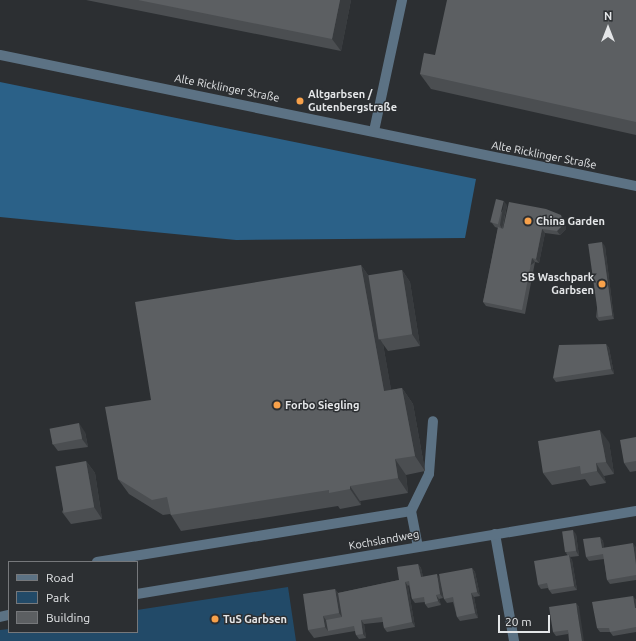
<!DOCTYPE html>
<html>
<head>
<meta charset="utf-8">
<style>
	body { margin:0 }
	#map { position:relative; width:636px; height:641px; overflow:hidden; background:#2c2f32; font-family:Ubuntu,sans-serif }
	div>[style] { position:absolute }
	.green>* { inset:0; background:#224a68 }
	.forest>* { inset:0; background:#2b6188 }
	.minor>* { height:10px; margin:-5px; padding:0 5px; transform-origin:5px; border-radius:5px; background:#5c7284 }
	.wall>* { inset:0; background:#4b4e51 }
	.shaded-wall>* { inset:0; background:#383b3e; transform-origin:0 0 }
	.building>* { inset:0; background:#5c5f62; transform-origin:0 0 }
	.dots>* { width:11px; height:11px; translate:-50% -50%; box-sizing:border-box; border:2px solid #2c2f32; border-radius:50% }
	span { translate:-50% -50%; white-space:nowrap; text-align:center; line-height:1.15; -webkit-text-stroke:3px #2c2f32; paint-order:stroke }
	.street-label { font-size:11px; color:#e4e6e8 }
	.poi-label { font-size:11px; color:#e4e6e8; font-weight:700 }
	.left { translate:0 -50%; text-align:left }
	.right { translate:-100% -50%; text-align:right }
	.legend { position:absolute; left:8px; top:561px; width:130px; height:72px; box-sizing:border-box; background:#2c2f32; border:1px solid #76787b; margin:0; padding:5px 7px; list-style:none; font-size:12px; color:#e4e6e8 }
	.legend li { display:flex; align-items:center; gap:8px; height:20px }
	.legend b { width:20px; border:1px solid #76787b }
	.north { position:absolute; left:588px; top:8px; width:40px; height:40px; -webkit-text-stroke:3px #2c2f32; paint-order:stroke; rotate:0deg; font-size:11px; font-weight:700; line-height:16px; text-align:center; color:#e4e6e8 }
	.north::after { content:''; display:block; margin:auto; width:14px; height:18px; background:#e4e6e8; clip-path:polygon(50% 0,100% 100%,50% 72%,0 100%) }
	.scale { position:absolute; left:498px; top:615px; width:52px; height:18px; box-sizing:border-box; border:2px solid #e4e6e8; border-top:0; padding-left:5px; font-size:12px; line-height:14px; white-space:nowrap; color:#e4e6e8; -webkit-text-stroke:3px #2c2f32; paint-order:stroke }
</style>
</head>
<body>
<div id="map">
	<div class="green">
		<i style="clip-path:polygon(288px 587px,296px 641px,0 641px,0 630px,9px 629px,9px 632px,137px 632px,137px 610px)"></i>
	</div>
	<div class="forest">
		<i style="clip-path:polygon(0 82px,476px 179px,465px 238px,236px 240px,0 217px)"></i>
	</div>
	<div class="minor">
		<i style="left:0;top:55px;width:649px;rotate:11.64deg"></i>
		<i style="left:374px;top:131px;width:134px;rotate:-77.9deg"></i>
		<i style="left:411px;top:511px;width:41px;rotate:-64.1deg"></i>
		<i style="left:429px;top:474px;width:53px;rotate:-85.7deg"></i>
		<i style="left:495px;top:534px;width:109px;rotate:79.9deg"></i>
		<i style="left:97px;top:562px;width:318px;rotate:-9.2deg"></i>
		<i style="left:411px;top:511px;width:36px;rotate:79deg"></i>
		<i style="left:137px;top:594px;width:506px;rotate:-9.44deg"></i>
		<i style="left:0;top:617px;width:9px;rotate:-13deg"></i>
	</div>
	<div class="wall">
		<i style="clip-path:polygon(86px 0,351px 0,341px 51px)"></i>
		<i style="clip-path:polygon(636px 0,636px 135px,431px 89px,420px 74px,435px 55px)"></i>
		<i style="clip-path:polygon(507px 205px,503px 228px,564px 219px,566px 229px,560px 235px,545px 233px,539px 263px,535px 262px,525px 314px,486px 306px,483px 302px,498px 228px,495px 227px,492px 223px)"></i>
		<i style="clip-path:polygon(605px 246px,614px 319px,599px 321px,596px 317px)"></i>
		<i style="clip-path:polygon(361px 265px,370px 278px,402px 270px,410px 282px,420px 346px,388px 351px,383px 344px,391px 390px,402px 388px,413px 404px,425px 471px,406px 475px,408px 493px,360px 501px,361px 505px,340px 509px,338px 506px,181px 531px,171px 515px,170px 514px,163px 515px,129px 494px,118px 479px,151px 400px)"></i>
		<i style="clip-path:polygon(606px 344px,609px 348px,614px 374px,556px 382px,553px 378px)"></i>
		<i style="clip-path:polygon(85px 432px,88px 447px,58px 451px,52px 443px)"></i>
		<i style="clip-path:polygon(636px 437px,636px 471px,630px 472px,624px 463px)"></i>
		<i style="clip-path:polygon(609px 442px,614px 474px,604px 476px,606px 483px,590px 486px,585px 479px,552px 485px,543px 473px)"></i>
		<i style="clip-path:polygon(86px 461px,95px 473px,102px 519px,71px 524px,62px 512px)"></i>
		<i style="clip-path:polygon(576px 534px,579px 556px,570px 557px,572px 560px,577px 590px,552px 594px,549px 590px,548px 588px,541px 589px,538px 585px,568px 556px,566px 553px)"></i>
		<i style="clip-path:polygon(600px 537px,603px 541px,604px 548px,636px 547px,636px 580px,610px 584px,607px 580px,604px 559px,589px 561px,586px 557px)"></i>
		<i style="clip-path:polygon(418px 564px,421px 568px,423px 577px,440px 578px,472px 568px,475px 572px,480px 596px,474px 597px,478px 618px,460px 621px,457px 617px,453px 602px,447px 603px,444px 599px,440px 581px,443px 598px,439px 599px,441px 605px,428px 608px,425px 604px,425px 602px,415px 603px,412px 599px,409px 585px,408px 586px,415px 627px,387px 632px,384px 628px,383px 622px,364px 624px,366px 638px,359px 639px,356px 635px,355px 631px,314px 638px,308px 630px,335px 589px,338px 593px,399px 580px)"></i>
		<i style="clip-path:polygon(633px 596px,636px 600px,636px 632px,613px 636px,610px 632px,600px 632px,597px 628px)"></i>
		<i style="clip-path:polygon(576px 603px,579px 607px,568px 634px,556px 636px,553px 632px)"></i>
	</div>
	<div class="shaded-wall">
		<i style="clip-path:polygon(340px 0,351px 0,341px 51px,332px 39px)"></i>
		<i style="clip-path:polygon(504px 201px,507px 205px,502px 229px,500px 225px)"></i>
		<i style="clip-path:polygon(561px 215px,564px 219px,566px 229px,560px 235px,557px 231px)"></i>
		<i style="clip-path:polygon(542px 229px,545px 233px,539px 263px,536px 259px)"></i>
		<i style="clip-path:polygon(602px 242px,605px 246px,614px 319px,612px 315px)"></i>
		<i style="left:532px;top:258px;width:5px;height:53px;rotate:53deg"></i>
		<i style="clip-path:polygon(361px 265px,372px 281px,380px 339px,383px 344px,394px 406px,384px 391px)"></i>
		<i style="clip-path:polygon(402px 270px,410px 282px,420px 346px,412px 334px)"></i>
		<i style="clip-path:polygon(606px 344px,609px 348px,614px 374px,611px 369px)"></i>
		<i style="clip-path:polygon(402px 388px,413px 404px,425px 471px,415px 456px)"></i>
		<i style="clip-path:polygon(79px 423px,85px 432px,88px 447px,82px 439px)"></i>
		<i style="clip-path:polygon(600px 430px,609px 442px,614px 474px,606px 462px)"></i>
		<i style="clip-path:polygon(395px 459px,406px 475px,408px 493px,398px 478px)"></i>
		<i style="clip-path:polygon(86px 461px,95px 473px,102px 519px,94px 507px)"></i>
		<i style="clip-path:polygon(596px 463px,604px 476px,606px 483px,597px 471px)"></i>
		<i style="clip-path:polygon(350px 486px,360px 501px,361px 505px,350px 489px)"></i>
		<i style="clip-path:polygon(573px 530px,576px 534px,579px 556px,576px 551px)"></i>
		<i style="clip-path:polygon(600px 537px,603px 541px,605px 552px,602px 548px)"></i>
		<i style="clip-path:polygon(633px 543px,636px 547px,636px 565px)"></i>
		<i style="clip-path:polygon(569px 555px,572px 560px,577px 590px,574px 586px)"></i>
		<i style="clip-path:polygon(418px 564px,421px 568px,424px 581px,421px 577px)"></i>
		<i style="clip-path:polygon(472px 568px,475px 572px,480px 596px,477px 592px)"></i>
		<i style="clip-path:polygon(437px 574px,440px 578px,443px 598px,440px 594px)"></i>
		<i style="clip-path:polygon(405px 582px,408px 586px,415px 627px,412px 622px)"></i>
		<i style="clip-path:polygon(335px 589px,341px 597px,345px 621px,339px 613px)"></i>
		<i style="clip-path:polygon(471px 593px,474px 597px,478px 618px,475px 613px)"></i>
		<i style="clip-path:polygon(436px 595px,439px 599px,441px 605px,438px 601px)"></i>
		<i style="clip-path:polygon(633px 596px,636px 600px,636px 610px,635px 608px)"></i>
		<i style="clip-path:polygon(576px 603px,579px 607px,584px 641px,582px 641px)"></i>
		<i style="clip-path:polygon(323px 616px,329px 624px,328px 631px,325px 627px)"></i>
		<i style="clip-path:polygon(361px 620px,364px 624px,366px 638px,363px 634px)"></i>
	</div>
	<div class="building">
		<i style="clip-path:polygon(138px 0,340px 0,332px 39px)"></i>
		<i style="clip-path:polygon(447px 0,636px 0,636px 122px,420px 74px,424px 53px,435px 55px)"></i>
		<i style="left:496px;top:199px;width:8px;height:24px;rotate:14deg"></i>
		<i style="clip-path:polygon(509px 202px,546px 209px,561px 215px,563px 225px,557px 231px,542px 229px,536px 259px,532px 258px,522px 310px,483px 302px,498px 227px,503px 229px)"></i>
		<i style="left:602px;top:242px;width:74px;height:14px;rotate:82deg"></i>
		<i style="clip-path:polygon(361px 265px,384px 391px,402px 388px,415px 456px,395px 459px,398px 478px,350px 486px,350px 489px,329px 493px,329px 490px,171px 515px,167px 497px,152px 500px,118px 479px,105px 407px,151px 400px,135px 302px)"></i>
		<i style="left:402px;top:270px;width:65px;height:34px;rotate:81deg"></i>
		<i style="clip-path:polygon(606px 344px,611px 369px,553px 378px,559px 345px)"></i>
		<i style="left:79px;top:423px;width:16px;height:30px;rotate:79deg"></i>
		<i style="clip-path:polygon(600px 430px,606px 462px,596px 463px,597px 471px,581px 474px,580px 466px,543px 473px,538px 441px)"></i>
		<i style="clip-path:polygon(636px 437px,636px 461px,624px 463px,620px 440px)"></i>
		<i style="left:86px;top:461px;width:47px;height:31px;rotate:80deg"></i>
		<i style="left:573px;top:530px;width:21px;height:11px;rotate:82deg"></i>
		<i style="clip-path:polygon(600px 537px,602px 548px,633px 543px,636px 565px,636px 575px,607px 580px,603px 554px,586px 557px,583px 539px)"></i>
		<i style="clip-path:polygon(569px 555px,574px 586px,549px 590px,547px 583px,538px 585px,534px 561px)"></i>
		<i style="clip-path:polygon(418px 564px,421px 577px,437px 574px,440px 594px,436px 595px,438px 601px,425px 604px,424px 597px,412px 599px,409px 581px,405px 582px,412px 622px,384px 628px,382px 617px,361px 620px,363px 634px,356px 635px,354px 626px,328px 631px,326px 620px,342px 617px,338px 593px,399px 580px,397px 567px)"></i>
		<i style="clip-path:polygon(472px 568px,477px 592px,471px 593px,475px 613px,457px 617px,453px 597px,444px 599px,439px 574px)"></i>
		<i style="clip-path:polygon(335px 589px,339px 613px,323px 616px,325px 627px,308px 630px,303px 594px)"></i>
		<i style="clip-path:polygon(633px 596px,635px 608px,636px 608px,636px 627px,610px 632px,609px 628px,597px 628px,592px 602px)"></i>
		<i style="clip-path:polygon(576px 603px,582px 641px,569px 641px,568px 630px,553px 632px,549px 607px)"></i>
	</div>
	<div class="dots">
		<i style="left:300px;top:101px;background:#f8a14a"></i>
		<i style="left:528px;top:221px;background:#f8a14a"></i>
		<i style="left:602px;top:284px;background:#f8a14a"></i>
		<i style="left:277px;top:405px;background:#f8a14a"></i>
		<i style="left:215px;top:619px;background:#f8a14a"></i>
	</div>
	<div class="street-label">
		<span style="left:227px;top:88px;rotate:11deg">Alte Ricklinger Straße</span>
		<span style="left:544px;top:155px;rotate:11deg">Alte Ricklinger Straße</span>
		<span style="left:384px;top:540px;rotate:-10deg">Kochslandweg</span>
	</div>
	<div class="poi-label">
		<span class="left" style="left:308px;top:101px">Altgarbsen /<br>Gutenbergstraße</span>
		<span class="left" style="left:536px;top:221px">China Garden</span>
		<span class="right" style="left:594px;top:284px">SB Waschpark<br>Garbsen</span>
		<span class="left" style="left:285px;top:405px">Forbo Siegling</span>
		<span class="left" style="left:223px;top:619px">TuS Garbsen</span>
	</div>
	<ul class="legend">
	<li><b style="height:5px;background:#5c7284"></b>Road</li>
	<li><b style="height:11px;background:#224a68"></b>Park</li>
	<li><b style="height:11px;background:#5c5f62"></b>Building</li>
	</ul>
	<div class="north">N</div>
	<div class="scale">20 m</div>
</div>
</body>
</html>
